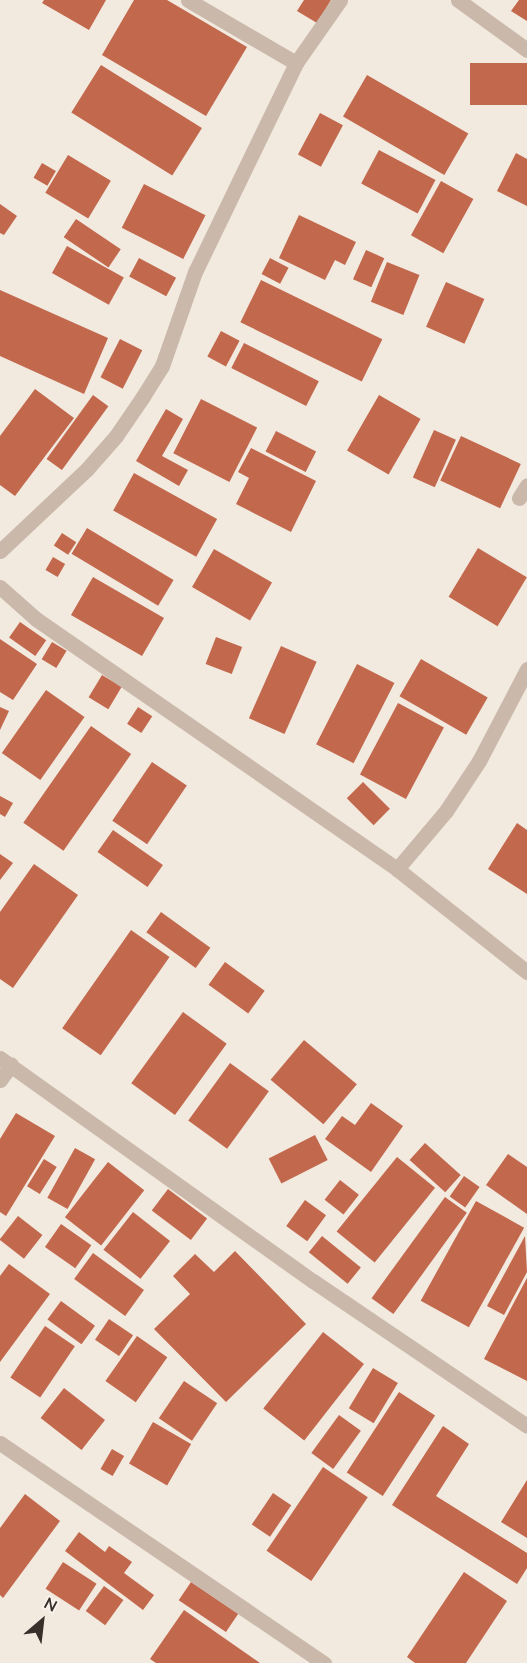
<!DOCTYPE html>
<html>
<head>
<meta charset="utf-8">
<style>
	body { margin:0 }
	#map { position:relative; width:527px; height:1663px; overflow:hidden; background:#f2e9df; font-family:"Nunito Sans",sans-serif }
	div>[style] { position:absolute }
	.building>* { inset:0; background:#c2684d; transform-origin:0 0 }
	.street>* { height:15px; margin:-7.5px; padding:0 7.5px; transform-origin:7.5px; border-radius:7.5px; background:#cab9ab }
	span { translate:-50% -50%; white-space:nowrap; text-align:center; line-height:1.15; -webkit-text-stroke:6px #faf3ec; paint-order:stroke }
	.north { position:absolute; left:12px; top:1591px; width:60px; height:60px; -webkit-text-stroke:4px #faf3ec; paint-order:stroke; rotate:28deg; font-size:16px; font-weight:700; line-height:24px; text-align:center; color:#382e2a }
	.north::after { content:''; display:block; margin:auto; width:21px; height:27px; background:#382e2a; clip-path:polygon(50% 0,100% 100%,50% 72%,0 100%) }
</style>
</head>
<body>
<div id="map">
	<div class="building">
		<i style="clip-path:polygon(44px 0,106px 0,89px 30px,42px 3px)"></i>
		<i style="clip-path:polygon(134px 0,167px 0,247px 47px,206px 116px,102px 55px)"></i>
		<i style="clip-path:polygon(304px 0,331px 0,317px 23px,297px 11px)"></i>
		<i style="clip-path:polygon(519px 0,527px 0,527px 21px,511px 11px)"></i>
		<i style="left:527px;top:63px;width:42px;height:57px;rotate:90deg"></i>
		<i style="left:101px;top:65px;width:119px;height:56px;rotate:32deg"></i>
		<i style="left:367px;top:75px;width:117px;height:48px;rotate:30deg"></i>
		<i style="left:320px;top:113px;width:26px;height:47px;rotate:28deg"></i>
		<i style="left:379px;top:150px;width:64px;height:38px;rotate:28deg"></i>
		<i style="clip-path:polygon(516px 153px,527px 159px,527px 206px,497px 191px)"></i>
		<i style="left:68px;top:155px;width:50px;height:44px;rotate:31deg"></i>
		<i style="left:42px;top:163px;width:16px;height:17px;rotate:30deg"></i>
		<i style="left:441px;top:181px;width:37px;height:62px;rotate:29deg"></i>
		<i style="left:144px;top:184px;width:69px;height:49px;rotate:27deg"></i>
		<i style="clip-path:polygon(0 204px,17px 216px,4px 235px,0 233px)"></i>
		<i style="clip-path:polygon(299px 215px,356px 242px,345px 265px,335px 260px,325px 280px,279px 258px)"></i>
		<i style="left:76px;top:219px;width:54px;height:22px;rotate:34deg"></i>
		<i style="left:67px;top:246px;width:65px;height:31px;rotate:29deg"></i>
		<i style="left:366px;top:250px;width:20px;height:32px;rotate:24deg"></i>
		<i style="left:139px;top:258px;width:42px;height:21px;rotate:28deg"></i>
		<i style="left:270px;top:258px;width:21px;height:18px;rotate:28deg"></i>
		<i style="left:387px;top:262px;width:35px;height:43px;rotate:22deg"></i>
		<i style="left:261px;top:280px;width:135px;height:47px;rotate:26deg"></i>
		<i style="left:446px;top:282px;width:42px;height:49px;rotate:24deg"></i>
		<i style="clip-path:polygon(0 290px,108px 338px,84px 394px,0 356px)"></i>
		<i style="left:221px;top:331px;width:21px;height:29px;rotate:28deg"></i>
		<i style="left:120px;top:339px;width:25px;height:43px;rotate:27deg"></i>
		<i style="left:244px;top:343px;width:84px;height:28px;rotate:27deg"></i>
		<i style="clip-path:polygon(35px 389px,74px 418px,15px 496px,0 485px,0 436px)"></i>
		<i style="left:93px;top:395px;width:19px;height:79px;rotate:36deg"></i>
		<i style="left:379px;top:395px;width:48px;height:64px;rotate:30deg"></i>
		<i style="left:201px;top:399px;width:63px;height:61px;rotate:27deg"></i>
		<i style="clip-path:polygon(166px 409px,183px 419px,162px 456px,188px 470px,179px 486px,136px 461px)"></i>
		<i style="left:434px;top:430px;width:24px;height:52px;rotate:24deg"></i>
		<i style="left:276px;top:431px;width:45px;height:23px;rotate:27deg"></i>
		<i style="left:461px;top:436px;width:66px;height:49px;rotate:25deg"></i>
		<i style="clip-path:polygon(251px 448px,316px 481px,291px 532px,236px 504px,249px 478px,238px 472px)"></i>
		<i style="left:134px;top:473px;width:95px;height:43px;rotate:29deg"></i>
		<i style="left:87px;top:528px;width:101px;height:30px;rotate:31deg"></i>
		<i style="left:62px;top:533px;width:17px;height:15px;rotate:33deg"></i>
		<i style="left:478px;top:548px;width:57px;height:57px;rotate:31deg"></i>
		<i style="left:214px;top:549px;width:67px;height:44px;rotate:30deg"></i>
		<i style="left:53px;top:557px;width:14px;height:15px;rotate:30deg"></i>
		<i style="left:93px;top:577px;width:82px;height:44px;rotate:30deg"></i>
		<i style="left:20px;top:622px;width:32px;height:19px;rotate:35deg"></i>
		<i style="left:216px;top:637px;width:28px;height:29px;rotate:21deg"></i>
		<i style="clip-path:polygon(0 639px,37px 664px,13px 700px,0 692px)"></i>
		<i style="left:52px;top:642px;width:17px;height:20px;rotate:31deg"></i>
		<i style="left:281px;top:646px;width:39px;height:79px;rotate:24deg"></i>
		<i style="left:421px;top:659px;width:77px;height:43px;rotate:30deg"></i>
		<i style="left:357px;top:664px;width:42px;height:90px;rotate:27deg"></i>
		<i style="left:102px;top:675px;width:23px;height:26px;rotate:31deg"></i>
		<i style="left:46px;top:690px;width:47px;height:77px;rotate:35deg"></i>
		<i style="left:398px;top:703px;width:52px;height:81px;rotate:28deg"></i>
		<i style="clip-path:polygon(0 707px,9px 711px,0 730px)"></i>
		<i style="left:138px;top:707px;width:17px;height:20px;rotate:33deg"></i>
		<i style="left:91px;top:726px;width:49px;height:118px;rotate:35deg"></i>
		<i style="left:152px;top:762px;width:42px;height:71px;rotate:34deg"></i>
		<i style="left:363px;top:782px;width:38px;height:23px;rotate:45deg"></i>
		<i style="clip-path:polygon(0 796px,13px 803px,5px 817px,0 814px)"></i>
		<i style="clip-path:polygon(517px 823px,527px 830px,527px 894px,488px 869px)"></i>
		<i style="left:113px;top:830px;width:61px;height:27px;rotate:35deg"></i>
		<i style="clip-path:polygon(0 854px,13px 863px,0 880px)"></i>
		<i style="clip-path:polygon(34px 864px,78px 895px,13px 988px,0 979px,0 912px)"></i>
		<i style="left:161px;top:912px;width:61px;height:25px;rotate:36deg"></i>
		<i style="left:131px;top:930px;width:47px;height:120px;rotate:35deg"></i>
		<i style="left:225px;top:962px;width:49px;height:28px;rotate:36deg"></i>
		<i style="left:183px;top:1012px;width:54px;height:88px;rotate:36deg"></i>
		<i style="left:304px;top:1040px;width:69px;height:52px;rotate:40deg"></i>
		<i style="left:230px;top:1063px;width:48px;height:71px;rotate:36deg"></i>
		<i style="clip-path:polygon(371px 1103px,403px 1126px,371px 1172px,325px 1139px,342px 1116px,355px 1125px)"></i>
		<i style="clip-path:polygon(16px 1113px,55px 1136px,6px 1216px,0 1212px,0 1139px)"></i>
		<i style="left:315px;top:1135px;width:28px;height:52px;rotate:63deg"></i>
		<i style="left:425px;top:1143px;width:48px;height:23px;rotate:42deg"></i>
		<i style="left:75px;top:1148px;width:23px;height:57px;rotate:29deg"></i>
		<i style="clip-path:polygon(508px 1154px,527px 1167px,527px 1214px,486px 1185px)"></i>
		<i style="left:397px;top:1157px;width:49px;height:96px;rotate:39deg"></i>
		<i style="left:44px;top:1159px;width:15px;height:32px;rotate:32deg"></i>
		<i style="left:108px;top:1162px;width:46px;height:70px;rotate:38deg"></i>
		<i style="left:464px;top:1176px;width:19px;height:25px;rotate:35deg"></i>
		<i style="left:340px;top:1180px;width:24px;height:25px;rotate:38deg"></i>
		<i style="left:168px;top:1189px;width:49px;height:27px;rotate:37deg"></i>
		<i style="left:445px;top:1197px;width:27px;height:125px;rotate:36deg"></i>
		<i style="left:305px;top:1200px;width:26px;height:32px;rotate:36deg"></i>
		<i style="left:476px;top:1201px;width:55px;height:114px;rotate:29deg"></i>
		<i style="left:133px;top:1212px;width:47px;height:48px;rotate:38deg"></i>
		<i style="left:18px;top:1216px;width:31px;height:30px;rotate:38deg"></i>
		<i style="left:61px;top:1224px;width:37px;height:28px;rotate:35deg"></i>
		<i style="left:322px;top:1236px;width:50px;height:21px;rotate:39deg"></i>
		<i style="clip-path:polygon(525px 1236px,527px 1272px,504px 1315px,487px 1306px)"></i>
		<i style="clip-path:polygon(235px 1251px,306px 1324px,226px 1402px,154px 1329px,190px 1294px,173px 1276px,195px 1254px,214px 1272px)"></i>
		<i style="left:93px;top:1253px;width:63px;height:32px;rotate:36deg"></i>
		<i style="clip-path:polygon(9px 1264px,50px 1294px,0 1362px,0 1276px)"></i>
		<i style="clip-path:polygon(527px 1278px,527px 1381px,484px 1359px)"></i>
		<i style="left:61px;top:1301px;width:42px;height:23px;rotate:36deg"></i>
		<i style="left:109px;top:1319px;width:29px;height:25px;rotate:34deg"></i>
		<i style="left:45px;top:1326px;width:36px;height:62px;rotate:34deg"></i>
		<i style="left:323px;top:1332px;width:52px;height:97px;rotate:38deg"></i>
		<i style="left:137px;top:1336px;width:37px;height:55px;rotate:35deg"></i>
		<i style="left:373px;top:1368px;width:29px;height:47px;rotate:31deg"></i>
		<i style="left:184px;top:1381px;width:40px;height:45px;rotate:34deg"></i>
		<i style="left:64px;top:1388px;width:52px;height:38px;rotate:38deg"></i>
		<i style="left:399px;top:1392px;width:43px;height:96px;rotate:33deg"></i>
		<i style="left:339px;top:1415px;width:27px;height:47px;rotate:36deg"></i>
		<i style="left:153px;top:1422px;width:44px;height:48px;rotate:30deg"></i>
		<i style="clip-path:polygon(443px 1426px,469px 1444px,436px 1496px,527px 1553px,527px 1568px,517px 1584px,392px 1505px)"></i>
		<i style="left:112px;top:1449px;width:14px;height:23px;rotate:30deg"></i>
		<i style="left:323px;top:1467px;width:54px;height:101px;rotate:34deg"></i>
		<i style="clip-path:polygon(527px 1480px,527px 1538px,501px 1522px)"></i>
		<i style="left:273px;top:1493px;width:22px;height:38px;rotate:34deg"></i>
		<i style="clip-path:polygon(25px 1494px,60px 1521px,3px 1598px,0 1595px,0 1528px)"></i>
		<i style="clip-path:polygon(79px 1532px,105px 1552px,109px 1546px,132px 1562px,124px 1573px,154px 1595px,143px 1610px,65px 1551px)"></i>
		<i style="left:63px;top:1562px;width:40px;height:32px;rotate:33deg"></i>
		<i style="clip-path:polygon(464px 1572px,507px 1601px,466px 1663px,415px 1663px,407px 1657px)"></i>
		<i style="left:191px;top:1582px;width:57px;height:22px;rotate:34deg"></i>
		<i style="left:104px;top:1586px;width:24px;height:31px;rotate:36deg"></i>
		<i style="clip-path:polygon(184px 1610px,260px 1663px,156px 1663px,150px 1659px)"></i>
	</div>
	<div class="street">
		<i style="left:188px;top:0;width:125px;rotate:30.3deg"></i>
		<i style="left:458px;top:0;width:85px;rotate:35.9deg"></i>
		<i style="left:519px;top:498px;width:15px;rotate:-58deg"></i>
		<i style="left:0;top:551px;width:120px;rotate:-43.3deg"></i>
		<i style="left:87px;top:469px;width:44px;rotate:-48.7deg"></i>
		<i style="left:116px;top:436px;width:46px;rotate:-55.6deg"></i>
		<i style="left:142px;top:398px;width:38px;rotate:-58deg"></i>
		<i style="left:162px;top:366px;width:100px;rotate:-70.7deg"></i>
		<i style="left:195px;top:272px;width:232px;rotate:-64.2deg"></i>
		<i style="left:296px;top:63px;width:77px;rotate:-55.1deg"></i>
		<i style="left:0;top:587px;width:48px;rotate:41.6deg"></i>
		<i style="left:36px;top:619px;width:439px;rotate:34.7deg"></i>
		<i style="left:397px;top:869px;width:166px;rotate:38.4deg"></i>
		<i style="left:397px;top:869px;width:76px;rotate:-49.8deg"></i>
		<i style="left:446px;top:811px;width:60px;rotate:-56.6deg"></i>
		<i style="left:479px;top:761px;width:104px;rotate:-62.4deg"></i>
		<i style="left:0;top:1058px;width:384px;rotate:35.5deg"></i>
		<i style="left:313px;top:1281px;width:258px;rotate:34.1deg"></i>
		<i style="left:0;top:1080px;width:19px;rotate:-54deg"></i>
		<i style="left:0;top:1443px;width:392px;rotate:34.2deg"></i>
	</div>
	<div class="north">N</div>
</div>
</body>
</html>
